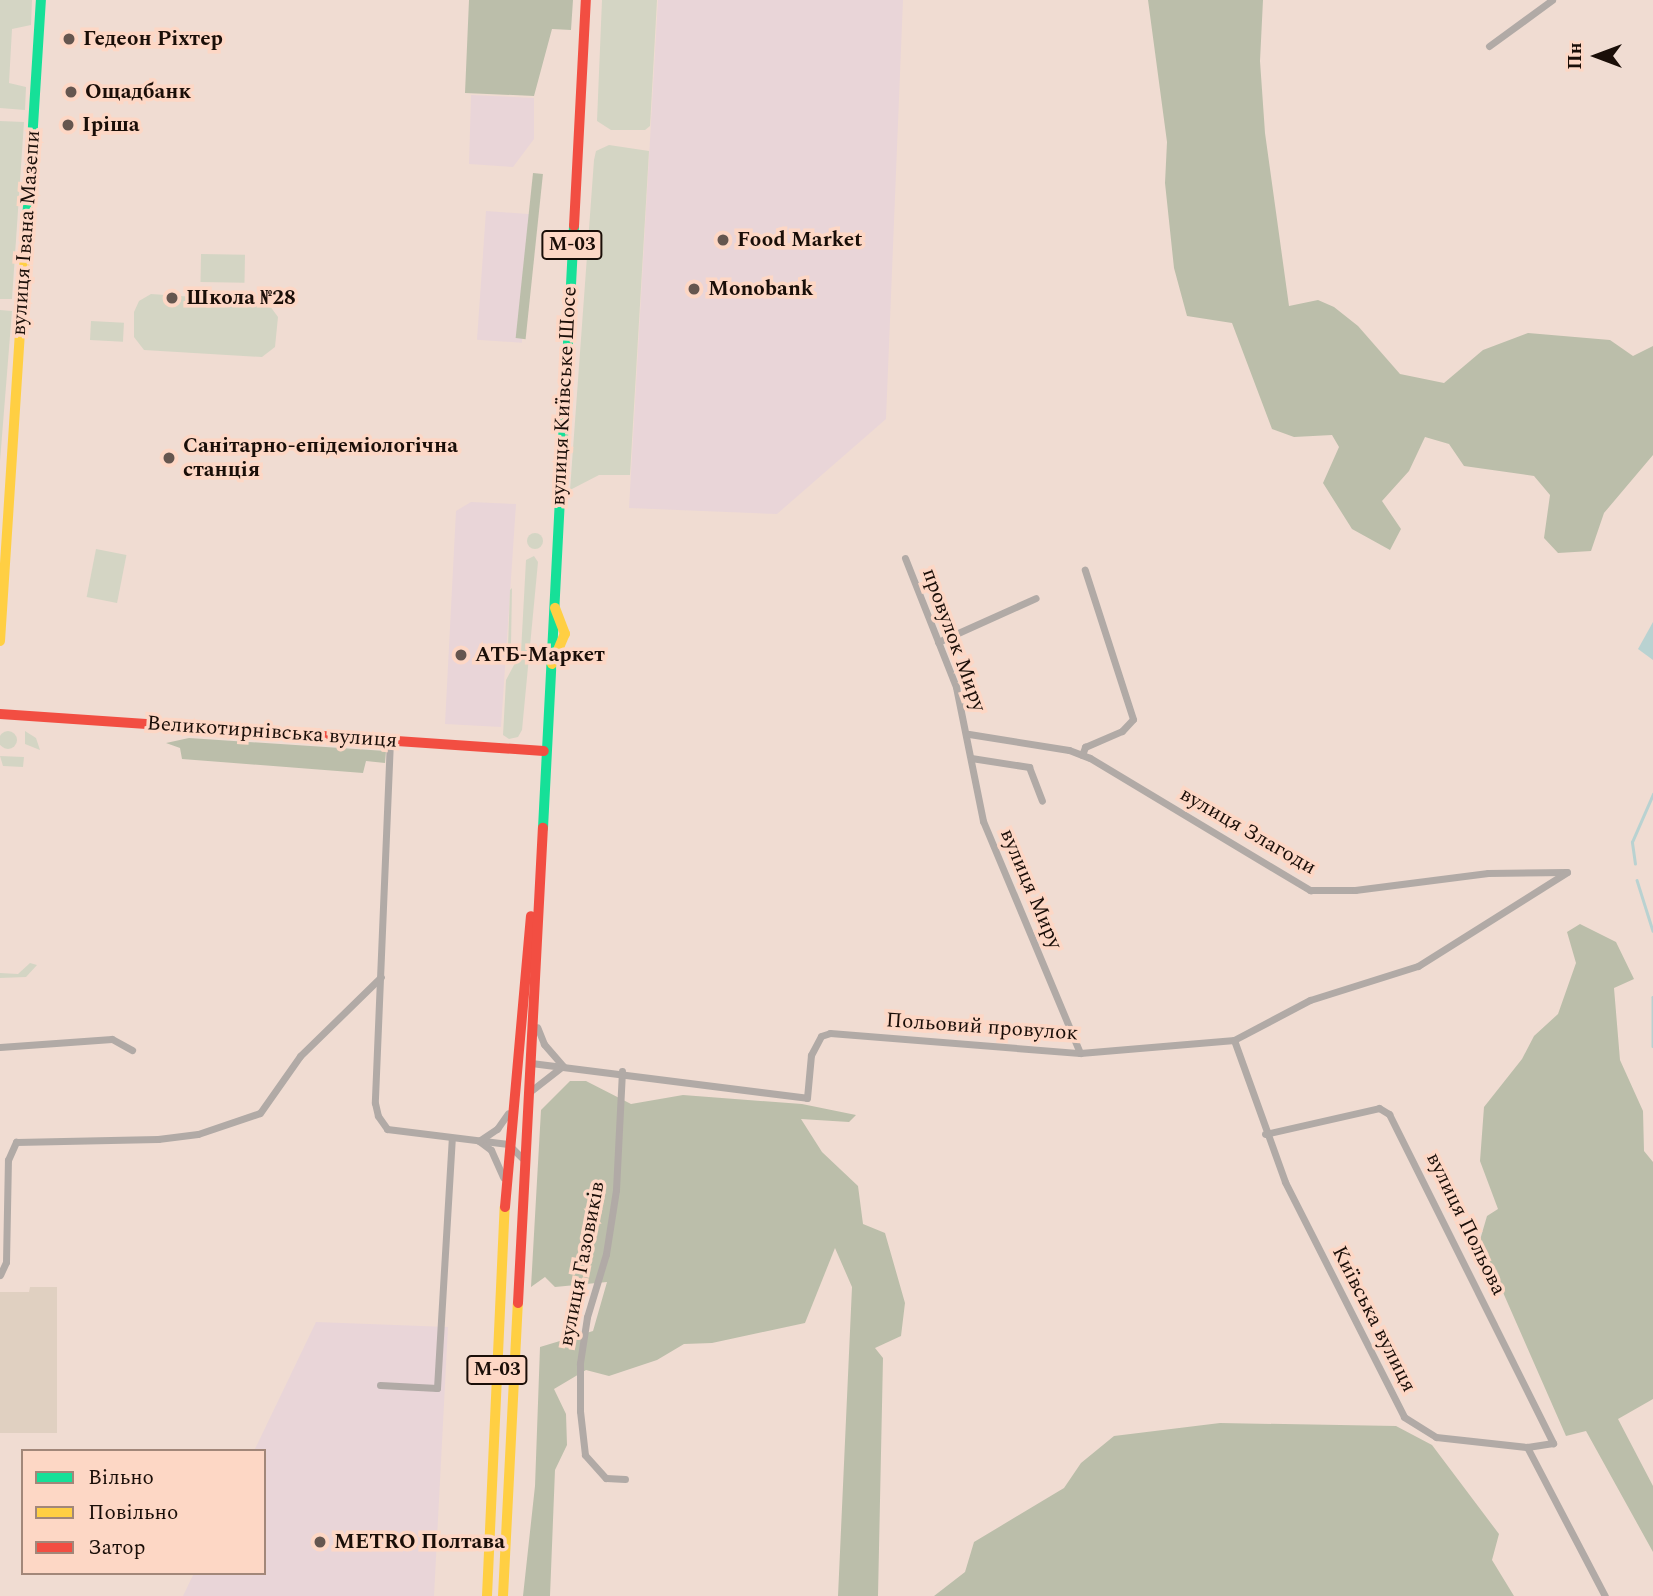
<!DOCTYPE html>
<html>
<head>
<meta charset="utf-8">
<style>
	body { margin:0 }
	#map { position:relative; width:1653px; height:1596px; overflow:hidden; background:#f0dcd2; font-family:Spectral,serif }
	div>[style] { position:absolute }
	.commercial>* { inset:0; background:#e9d5d8; transform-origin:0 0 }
	.medical>* { inset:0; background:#e0d0c1 }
	.green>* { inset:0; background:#d4d5c4; transform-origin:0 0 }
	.round { border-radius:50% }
	.forest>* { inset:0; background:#bbbeaa; transform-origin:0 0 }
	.water>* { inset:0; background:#b9d2d1 }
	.stream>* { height:2.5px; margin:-1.25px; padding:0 1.25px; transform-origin:1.25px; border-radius:1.25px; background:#b9d2d1 }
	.street>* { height:7px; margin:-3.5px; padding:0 3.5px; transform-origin:3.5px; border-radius:3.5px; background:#b1aaa6 }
	.fast>* { height:10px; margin:-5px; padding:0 5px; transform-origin:5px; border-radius:5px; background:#16e098 }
	.slow>* { height:10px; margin:-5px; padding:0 5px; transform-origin:5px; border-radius:5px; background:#ffcf43 }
	.jam>* { height:10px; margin:-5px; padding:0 5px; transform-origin:5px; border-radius:5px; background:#f24e42 }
	.dots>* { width:19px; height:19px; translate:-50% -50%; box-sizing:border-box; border:4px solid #fdd7c5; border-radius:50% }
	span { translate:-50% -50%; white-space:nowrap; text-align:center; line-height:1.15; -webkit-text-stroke:7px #fdd7c5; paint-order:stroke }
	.shield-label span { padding:2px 5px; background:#fdd7c5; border:2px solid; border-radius:5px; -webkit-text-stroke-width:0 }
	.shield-label { font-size:19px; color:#1a0e08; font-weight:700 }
	.poi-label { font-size:21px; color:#1a0e08; font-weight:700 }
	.left { translate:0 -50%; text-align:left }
	.street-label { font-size:21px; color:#1a0e08 }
	.legend { position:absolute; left:21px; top:1449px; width:245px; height:126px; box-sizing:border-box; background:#fdd7c5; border:2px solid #a28779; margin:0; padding:9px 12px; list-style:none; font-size:21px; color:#1a0e08 }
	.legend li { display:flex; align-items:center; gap:14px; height:35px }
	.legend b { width:35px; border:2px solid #a28779 }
	.north { position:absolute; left:1562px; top:21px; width:70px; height:70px; -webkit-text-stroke:5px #fdd7c5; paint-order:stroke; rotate:270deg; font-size:19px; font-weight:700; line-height:28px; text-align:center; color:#1a0e08 }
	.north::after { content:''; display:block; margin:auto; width:24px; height:32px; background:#1a0e08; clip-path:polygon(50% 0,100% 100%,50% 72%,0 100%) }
</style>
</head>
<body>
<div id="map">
	<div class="commercial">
		<i style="clip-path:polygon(658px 0,903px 0,886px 419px,777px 514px,629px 508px)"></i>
		<i style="clip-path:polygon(471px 95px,534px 98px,534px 139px,513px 167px,469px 164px)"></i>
		<i style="left:486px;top:211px;width:45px;height:129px;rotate:4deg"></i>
		<i style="clip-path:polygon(471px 502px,516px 504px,501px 727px,445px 724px,456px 511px)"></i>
		<i style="clip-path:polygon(316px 1322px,448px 1327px,434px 1596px,183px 1596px,194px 1573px,264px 1573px,264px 1451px,254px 1451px)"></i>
	</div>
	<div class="medical">
		<i style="clip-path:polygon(30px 1287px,57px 1287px,57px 1433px,0 1433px,0 1292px,29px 1292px)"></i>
	</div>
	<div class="green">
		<i style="clip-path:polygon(0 0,32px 0,31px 25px,12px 29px,9px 83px,26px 87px,25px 110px,0 108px)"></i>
		<i style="clip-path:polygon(602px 0,657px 0,650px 126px,645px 130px,611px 130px,597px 121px)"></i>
		<i style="clip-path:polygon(0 121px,24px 122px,12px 299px,0 299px)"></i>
		<i style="clip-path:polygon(609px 145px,649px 151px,630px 475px,599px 475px,570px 490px,594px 160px,596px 151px)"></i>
		<i style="left:201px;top:254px;width:44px;height:28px;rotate:1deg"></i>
		<i style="clip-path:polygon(151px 294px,267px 302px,278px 317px,275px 347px,262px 357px,144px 350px,134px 337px,134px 312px,139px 301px)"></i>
		<i style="clip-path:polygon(0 310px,12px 311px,0 461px)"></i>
		<i style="left:91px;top:321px;width:33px;height:19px;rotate:3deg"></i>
		<i class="round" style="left:527px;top:533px;width:16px;height:16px"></i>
		<i style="left:96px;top:549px;width:31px;height:49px;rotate:11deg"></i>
		<i style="clip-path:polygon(534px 556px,538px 562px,522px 730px,518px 737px,509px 739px,503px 735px,506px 680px,521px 652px,526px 560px)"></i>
		<i style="clip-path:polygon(512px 588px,511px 645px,508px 647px,510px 590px)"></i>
		<i class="round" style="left:-1px;top:731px;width:18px;height:18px"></i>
		<i style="clip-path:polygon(25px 731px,36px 738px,40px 750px,25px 744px)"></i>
		<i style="clip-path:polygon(0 756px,24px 757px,23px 767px,3px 766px)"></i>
		<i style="clip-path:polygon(30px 963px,37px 965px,26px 977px,0 978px,0 973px,18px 974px)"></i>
	</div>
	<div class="forest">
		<i style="clip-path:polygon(469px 0,573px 0,571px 30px,552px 29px,534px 96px,465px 93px)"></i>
		<i style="clip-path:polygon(1148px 0,1263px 0,1260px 61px,1265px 133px,1289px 306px,1318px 300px,1334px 307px,1358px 326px,1400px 374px,1444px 383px,1483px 350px,1528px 333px,1610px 340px,1633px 356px,1653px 346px,1653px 455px,1604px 513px,1591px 551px,1558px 553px,1544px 538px,1550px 495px,1534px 476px,1464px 466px,1449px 444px,1425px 437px,1409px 471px,1382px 501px,1401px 529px,1390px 550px,1352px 529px,1323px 483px,1339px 447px,1332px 435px,1294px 437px,1272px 429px,1232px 323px,1187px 316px,1174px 268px,1165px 183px,1167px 142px)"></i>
		<i style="left:533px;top:173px;width:10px;height:166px;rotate:6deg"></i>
		<i style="clip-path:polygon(189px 738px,386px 751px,385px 763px,366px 761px,363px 773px,182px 759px,180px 748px,166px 743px)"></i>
		<i style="clip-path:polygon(1580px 924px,1616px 942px,1634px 979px,1614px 988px,1620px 1060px,1643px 1111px,1644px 1151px,1653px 1162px,1653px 1399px,1618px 1419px,1653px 1486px,1653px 1552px,1586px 1431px,1566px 1436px,1480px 1240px,1487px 1216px,1498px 1209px,1480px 1161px,1484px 1107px,1522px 1059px,1534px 1036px,1558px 1014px,1576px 963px,1567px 932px)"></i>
		<i style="clip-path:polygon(570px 1081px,586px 1081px,631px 1104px,683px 1095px,802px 1104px,856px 1115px,849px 1122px,801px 1119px,822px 1152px,858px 1186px,863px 1224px,885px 1233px,905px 1303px,901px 1336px,875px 1348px,883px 1358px,878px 1596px,838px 1596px,852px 1287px,835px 1248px,805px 1323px,712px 1343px,684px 1344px,657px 1360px,609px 1376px,586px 1370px,554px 1389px,566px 1414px,567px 1445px,555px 1470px,550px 1596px,523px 1596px,535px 1486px,540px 1347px,593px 1331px,607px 1282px,555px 1287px,545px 1277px,531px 1287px,541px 1110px)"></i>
		<i style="clip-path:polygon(1220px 1423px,1396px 1426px,1432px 1445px,1499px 1534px,1492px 1560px,1514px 1596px,934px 1596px,965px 1572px,974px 1542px,1064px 1488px,1081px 1463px,1114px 1436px)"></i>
	</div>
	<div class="water">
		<i style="clip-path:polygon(1653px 622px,1653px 660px,1638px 649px)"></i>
	</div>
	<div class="stream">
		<i style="left:1635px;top:864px;width:22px;rotate:-98deg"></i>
		<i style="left:1632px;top:842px;width:52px;rotate:-66.4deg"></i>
		<i style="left:1637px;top:880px;width:53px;rotate:72.6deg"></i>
		<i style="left:1653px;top:997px;width:49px;rotate:90deg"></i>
	</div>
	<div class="street">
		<i style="left:1489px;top:46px;width:78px;rotate:-36.1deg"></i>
		<i style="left:905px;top:558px;width:139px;rotate:68.4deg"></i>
		<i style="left:956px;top:687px;width:137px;rotate:78.6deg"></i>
		<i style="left:983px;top:821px;width:251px;rotate:67.3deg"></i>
		<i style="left:938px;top:642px;width:107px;rotate:-24.2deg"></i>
		<i style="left:969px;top:734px;width:101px;rotate:9.1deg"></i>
		<i style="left:1069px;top:750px;width:22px;rotate:21deg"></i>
		<i style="left:1090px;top:758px;width:257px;rotate:31deg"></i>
		<i style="left:1310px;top:890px;width:45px"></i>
		<i style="left:1355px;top:890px;width:134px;rotate:-7.3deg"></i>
		<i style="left:1488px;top:873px;width:79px;rotate:-0.7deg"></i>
		<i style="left:390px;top:740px;width:363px;rotate:92.4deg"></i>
		<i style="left:375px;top:1103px;width:13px;rotate:77deg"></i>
		<i style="left:378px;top:1116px;width:16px;rotate:55deg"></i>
		<i style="left:387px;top:1129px;width:122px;rotate:7.1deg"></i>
		<i style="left:508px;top:1144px;width:20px;rotate:45deg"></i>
		<i style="left:1082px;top:755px;width:9px;rotate:-69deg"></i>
		<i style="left:1085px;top:747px;width:40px;rotate:-23.4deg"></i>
		<i style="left:1122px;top:731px;width:16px;rotate:-47deg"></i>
		<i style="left:1133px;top:719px;width:157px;rotate:-107.9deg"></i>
		<i style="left:971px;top:758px;width:59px;rotate:8.8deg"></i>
		<i style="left:1029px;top:767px;width:36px;rotate:69deg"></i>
		<i style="left:1234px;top:1040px;width:151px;rotate:70.2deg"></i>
		<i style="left:1285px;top:1182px;width:263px;rotate:63.1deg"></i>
		<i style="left:1404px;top:1417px;width:38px;rotate:32deg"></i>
		<i style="left:1436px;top:1437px;width:92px;rotate:6.3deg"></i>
		<i style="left:1527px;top:1447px;width:168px;rotate:62.4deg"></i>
		<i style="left:0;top:1047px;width:112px;rotate:-4.1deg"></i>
		<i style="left:112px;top:1039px;width:23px;rotate:29deg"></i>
		<i style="left:531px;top:1063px;width:278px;rotate:7.2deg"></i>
		<i style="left:807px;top:1098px;width:43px;rotate:-84.7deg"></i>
		<i style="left:811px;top:1055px;width:21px;rotate:-62deg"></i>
		<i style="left:821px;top:1036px;width:9px;rotate:-18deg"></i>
		<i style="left:830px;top:1033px;width:251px;rotate:4.6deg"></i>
		<i style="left:1080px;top:1053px;width:155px;rotate:-4.8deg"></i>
		<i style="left:1234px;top:1040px;width:86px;rotate:-27.8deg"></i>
		<i style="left:1310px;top:1000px;width:113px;rotate:-17.5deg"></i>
		<i style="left:1418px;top:966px;width:176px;rotate:-32.2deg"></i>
		<i style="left:622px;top:1071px;width:119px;rotate:92.9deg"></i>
		<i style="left:616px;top:1190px;width:65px;rotate:98.9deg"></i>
		<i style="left:606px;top:1254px;width:66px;rotate:106.8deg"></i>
		<i style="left:587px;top:1317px;width:47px;rotate:98.7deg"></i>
		<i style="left:580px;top:1363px;width:48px;rotate:90deg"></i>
		<i style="left:580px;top:1411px;width:44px;rotate:83.5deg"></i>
		<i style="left:585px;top:1455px;width:31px;rotate:48deg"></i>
		<i style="left:606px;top:1478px;width:19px;rotate:3deg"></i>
		<i style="left:532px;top:1090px;width:39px;rotate:-38deg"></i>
		<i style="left:563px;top:1066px;width:29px;rotate:-131deg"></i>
		<i style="left:544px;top:1044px;width:18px;rotate:-112deg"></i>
		<i style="left:1265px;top:1134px;width:117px;rotate:-12.8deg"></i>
		<i style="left:1379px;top:1108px;width:12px;rotate:31deg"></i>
		<i style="left:1389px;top:1114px;width:368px;rotate:63.5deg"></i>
		<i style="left:1553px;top:1443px;width:26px;rotate:171deg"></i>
		<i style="left:479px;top:1141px;width:15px;rotate:37deg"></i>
		<i style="left:491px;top:1150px;width:30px;rotate:66deg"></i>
		<i style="left:479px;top:1141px;width:22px;rotate:-34deg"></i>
		<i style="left:497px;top:1129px;width:19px;rotate:-55deg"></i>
		<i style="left:0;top:1275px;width:14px;rotate:-65deg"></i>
		<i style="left:6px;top:1262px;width:102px;rotate:-88.9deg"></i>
		<i style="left:8px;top:1160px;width:20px;rotate:-66deg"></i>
		<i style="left:16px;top:1142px;width:142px;rotate:-1.2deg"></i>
		<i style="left:158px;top:1139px;width:40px;rotate:-7.1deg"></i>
		<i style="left:198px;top:1134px;width:65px;rotate:-18.7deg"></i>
		<i style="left:260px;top:1113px;width:70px;rotate:-54.9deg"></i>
		<i style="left:300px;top:1056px;width:113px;rotate:-44.3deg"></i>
		<i style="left:380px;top:1385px;width:57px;rotate:3deg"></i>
		<i style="left:437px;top:1388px;width:250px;rotate:-86.6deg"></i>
	</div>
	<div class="fast">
		<i style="left:27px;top:221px;width:221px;rotate:-86.4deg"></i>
		<i style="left:543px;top:828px;width:603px;rotate:-87.05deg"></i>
	</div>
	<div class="slow">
		<i style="left:0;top:641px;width:421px;rotate:-86.3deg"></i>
		<i style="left:552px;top:664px;width:33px;rotate:-67deg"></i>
		<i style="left:565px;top:634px;width:28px;rotate:-111deg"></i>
		<i style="left:487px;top:1596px;width:389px;rotate:-87.4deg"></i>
		<i style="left:503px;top:1596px;width:293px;rotate:-87.1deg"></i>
	</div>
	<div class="jam">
		<i style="left:574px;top:226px;width:226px;rotate:-87deg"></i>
		<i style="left:0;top:714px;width:545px;rotate:3.89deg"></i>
		<i style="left:505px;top:1207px;width:292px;rotate:-84.9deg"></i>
		<i style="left:518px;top:1303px;width:476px;rotate:-87deg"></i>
	</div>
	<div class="dots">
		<i style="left:69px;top:39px;background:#65564f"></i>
		<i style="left:71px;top:92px;background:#65564f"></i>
		<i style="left:68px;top:125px;background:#65564f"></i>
		<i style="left:723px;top:240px;background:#65564f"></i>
		<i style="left:694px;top:289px;background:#65564f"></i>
		<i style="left:172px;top:298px;background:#65564f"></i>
		<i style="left:169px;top:458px;background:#65564f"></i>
		<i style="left:461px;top:655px;background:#65564f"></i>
		<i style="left:320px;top:1542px;background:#65564f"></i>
	</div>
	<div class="shield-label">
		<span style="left:572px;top:245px">М-03</span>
		<span style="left:497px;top:1370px">М-03</span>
	</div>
	<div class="poi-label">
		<span class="left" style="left:83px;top:39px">Гедеон Ріхтер</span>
		<span class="left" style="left:85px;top:92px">Ощадбанк</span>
		<span class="left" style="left:82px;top:125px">Іріша</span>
		<span class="left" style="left:737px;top:240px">Food Market</span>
		<span class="left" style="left:708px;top:289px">Monobank</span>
		<span class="left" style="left:186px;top:298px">Школа №28</span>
		<span class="left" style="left:183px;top:458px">Санітарно-епідеміологічна<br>станція</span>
		<span class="left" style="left:475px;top:655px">АТБ-Маркет</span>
		<span class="left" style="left:334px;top:1542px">METRO Полтава</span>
	</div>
	<div class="street-label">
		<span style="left:26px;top:233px;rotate:-86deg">вулиця Івана Мазепи</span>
		<span style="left:564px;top:396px;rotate:-87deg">вулиця Київське Шосе</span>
		<span style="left:954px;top:640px;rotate:70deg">провулок Миру</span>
		<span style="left:272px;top:732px;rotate:4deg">Великотирнівська вулиця</span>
		<span style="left:1248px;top:831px;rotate:30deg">вулиця Злагоди</span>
		<span style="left:1031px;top:889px;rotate:67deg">вулиця Миру</span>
		<span style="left:982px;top:1027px;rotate:4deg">Польовий провулок</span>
		<span style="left:1466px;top:1224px;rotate:64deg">вулиця Польова</span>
		<span style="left:582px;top:1264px;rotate:-79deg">вулиця Газовиків</span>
		<span style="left:1374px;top:1319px;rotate:63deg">Київська вулиця</span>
	</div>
	<ul class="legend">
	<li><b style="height:9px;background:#16e098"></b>Вільно</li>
	<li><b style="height:9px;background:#ffcf43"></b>Повільно</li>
	<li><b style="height:9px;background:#f24e42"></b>Затор</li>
	</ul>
	<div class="north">Пн</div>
</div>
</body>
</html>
